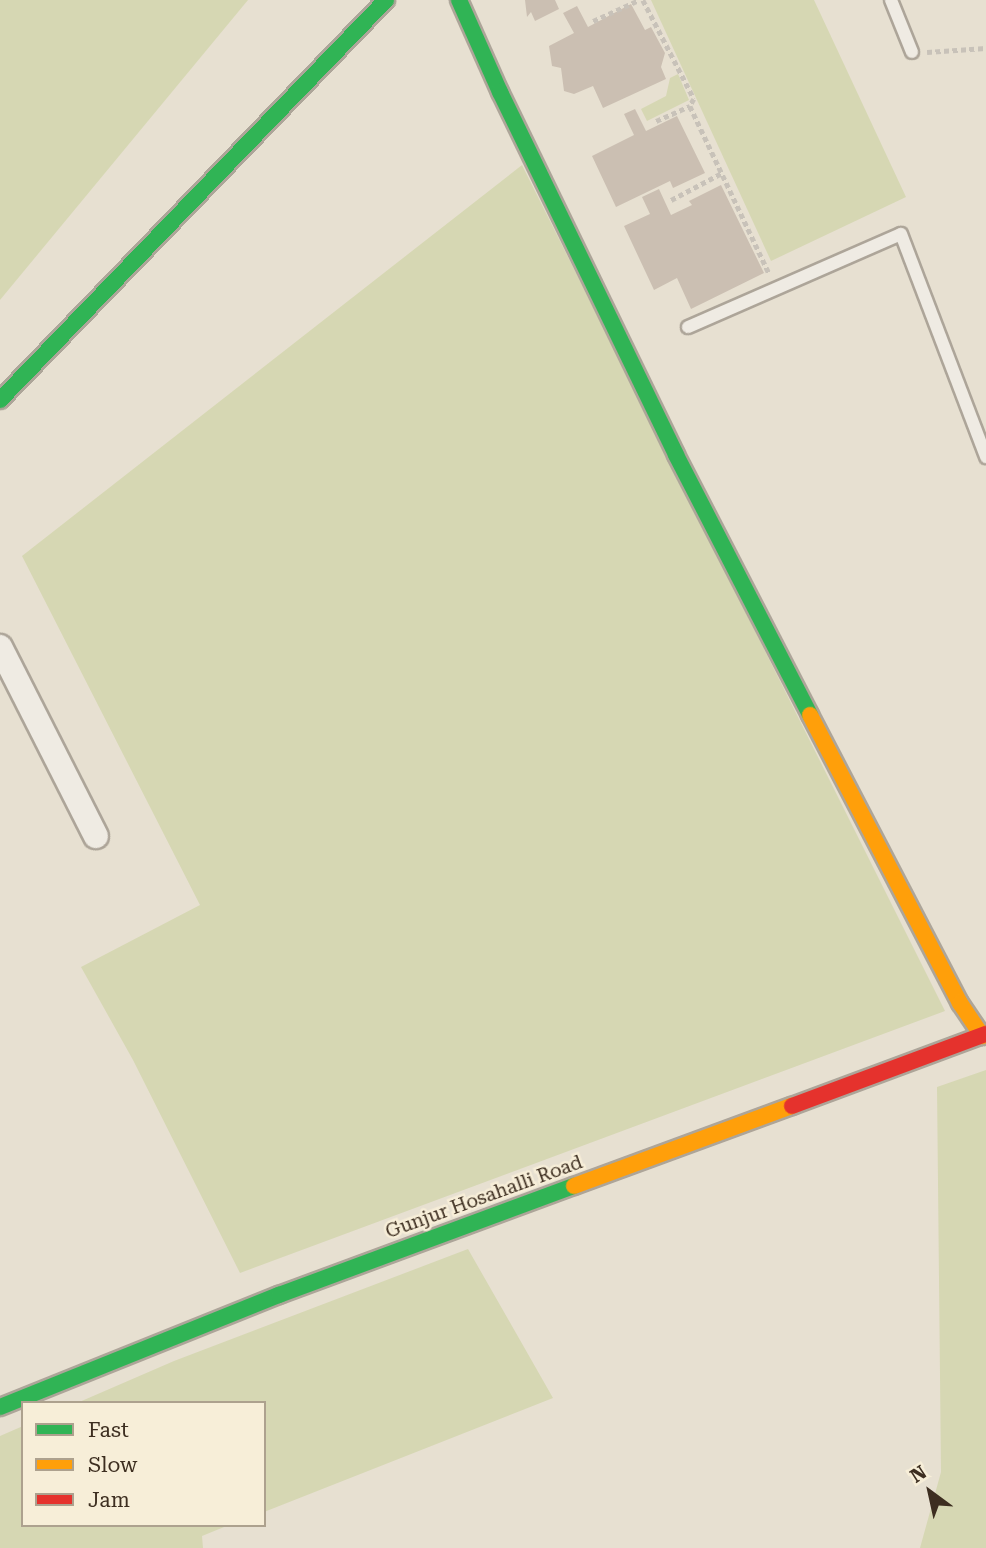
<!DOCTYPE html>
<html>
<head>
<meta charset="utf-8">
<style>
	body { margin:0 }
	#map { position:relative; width:986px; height:1548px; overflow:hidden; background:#e7e0d1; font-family:"Roboto Serif",serif }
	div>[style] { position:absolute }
	.green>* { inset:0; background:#d6d7b3 }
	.building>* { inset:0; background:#cbbfb2 }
	.path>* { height:4.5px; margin-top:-2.25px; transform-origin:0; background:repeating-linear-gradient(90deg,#c8c2b9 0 5px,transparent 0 8.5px) }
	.roads { filter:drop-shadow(2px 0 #ada599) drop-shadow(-2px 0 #ada599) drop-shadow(0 2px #ada599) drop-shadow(0 -2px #ada599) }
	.lane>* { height:12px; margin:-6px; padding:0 6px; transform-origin:6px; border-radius:6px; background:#efebe3 }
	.street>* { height:24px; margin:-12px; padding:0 12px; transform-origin:12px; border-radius:12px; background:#efebe3 }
	.fast>* { height:16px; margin:-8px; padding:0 8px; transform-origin:8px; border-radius:8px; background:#30b455 }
	.slow>* { height:16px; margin:-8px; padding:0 8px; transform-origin:8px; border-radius:8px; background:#ff9f0a }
	.jam>* { height:16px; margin:-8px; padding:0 8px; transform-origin:8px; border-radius:8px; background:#e5322d }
	span { translate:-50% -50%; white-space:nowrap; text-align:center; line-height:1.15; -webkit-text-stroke:5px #f7eed8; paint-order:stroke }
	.street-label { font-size:19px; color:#3d2e20 }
	.legend { position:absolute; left:21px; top:1401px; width:245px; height:126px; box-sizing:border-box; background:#f7eed8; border:2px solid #ada18e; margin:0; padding:9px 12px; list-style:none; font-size:21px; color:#3d2e20 }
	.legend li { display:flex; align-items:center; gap:14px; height:35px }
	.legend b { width:35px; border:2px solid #ada18e }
	.north { position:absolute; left:895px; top:1457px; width:70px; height:70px; -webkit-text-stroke:5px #f7eed8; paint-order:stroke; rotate:327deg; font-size:19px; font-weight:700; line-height:28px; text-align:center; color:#3d2e20 }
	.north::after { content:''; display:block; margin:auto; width:24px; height:32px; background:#3d2e20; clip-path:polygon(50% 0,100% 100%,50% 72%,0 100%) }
</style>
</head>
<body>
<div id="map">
	<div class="green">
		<i style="clip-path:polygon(0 0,248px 0,0 300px)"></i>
		<i style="clip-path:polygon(651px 0,814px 0,906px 197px,771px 261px)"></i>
		<i style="clip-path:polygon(678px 74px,689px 100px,647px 121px,641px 109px,666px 96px,670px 78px)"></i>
		<i style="clip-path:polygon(522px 165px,945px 1011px,240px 1273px,133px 1060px,81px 967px,200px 905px,22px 556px)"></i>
		<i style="clip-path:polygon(986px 1070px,986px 1548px,920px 1548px,941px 1472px,937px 1087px)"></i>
		<i style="clip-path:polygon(468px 1249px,553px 1398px,264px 1512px,264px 1403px,77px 1403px,174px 1361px)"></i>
		<i style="clip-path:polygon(23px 1426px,23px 1525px,229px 1525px,202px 1536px,203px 1548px,0 1548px,0 1436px)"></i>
	</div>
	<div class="building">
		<i style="clip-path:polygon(525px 0,555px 0,559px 9px,535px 21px,531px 12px,527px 17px)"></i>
		<i style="clip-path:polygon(631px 4px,645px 30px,651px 27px,665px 53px,661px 67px,666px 79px,603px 108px,593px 86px,574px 94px,564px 91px,561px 68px,552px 66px,549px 46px,574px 33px,563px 13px,577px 6px,588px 27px)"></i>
		<i style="clip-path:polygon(635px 109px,646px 131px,677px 116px,705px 173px,673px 188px,670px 181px,616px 207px,592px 156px,634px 135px,624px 114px)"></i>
		<i style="clip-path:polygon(721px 185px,764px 273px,691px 309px,677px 278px,654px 290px,624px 226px,650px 214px,642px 197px,659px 189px,671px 215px,692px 205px,689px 201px)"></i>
	</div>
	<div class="path">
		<i style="left:643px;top:0;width:111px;rotate:62.7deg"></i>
		<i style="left:694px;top:99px;width:8px;rotate:120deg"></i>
		<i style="left:690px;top:106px;width:185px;rotate:64.7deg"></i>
		<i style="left:593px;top:21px;width:51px;rotate:-24.5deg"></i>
		<i style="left:927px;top:52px;width:59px;rotate:-3.9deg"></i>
		<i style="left:656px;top:121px;width:37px;rotate:-24deg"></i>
		<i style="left:671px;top:200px;width:58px;rotate:-27.9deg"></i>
	</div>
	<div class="roads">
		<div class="lane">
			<i style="left:891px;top:0;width:56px;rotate:68deg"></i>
			<i style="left:688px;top:327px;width:232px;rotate:-23.6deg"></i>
			<i style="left:901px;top:234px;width:239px;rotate:69.1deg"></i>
		</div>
		<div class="street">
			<i style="left:0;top:647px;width:212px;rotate:63.1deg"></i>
		</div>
		<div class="fast">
			<i style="left:459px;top:0;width:101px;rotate:66deg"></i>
			<i style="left:500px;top:92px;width:403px;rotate:64.1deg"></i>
			<i style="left:676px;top:455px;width:292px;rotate:62.7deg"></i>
			<i style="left:0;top:400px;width:556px;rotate:-46.02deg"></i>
			<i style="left:0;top:1407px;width:301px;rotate:-21.9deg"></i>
			<i style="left:279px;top:1295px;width:314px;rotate:-20.3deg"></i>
		</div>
		<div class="slow">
			<i style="left:810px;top:715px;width:325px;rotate:62.5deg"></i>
			<i style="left:960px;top:1003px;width:40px;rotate:56deg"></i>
			<i style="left:574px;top:1186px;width:232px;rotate:-20.2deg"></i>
		</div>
		<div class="jam">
			<i style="left:792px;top:1106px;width:207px;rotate:-20.4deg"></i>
		</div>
	</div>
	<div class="street-label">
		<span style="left:484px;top:1197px;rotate:-20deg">Gunjur Hosahalli Road</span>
	</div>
	<ul class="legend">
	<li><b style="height:9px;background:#30b455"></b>Fast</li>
	<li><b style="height:9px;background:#ff9f0a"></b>Slow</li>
	<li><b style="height:9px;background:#e5322d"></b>Jam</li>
	</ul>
	<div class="north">N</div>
</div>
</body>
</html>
